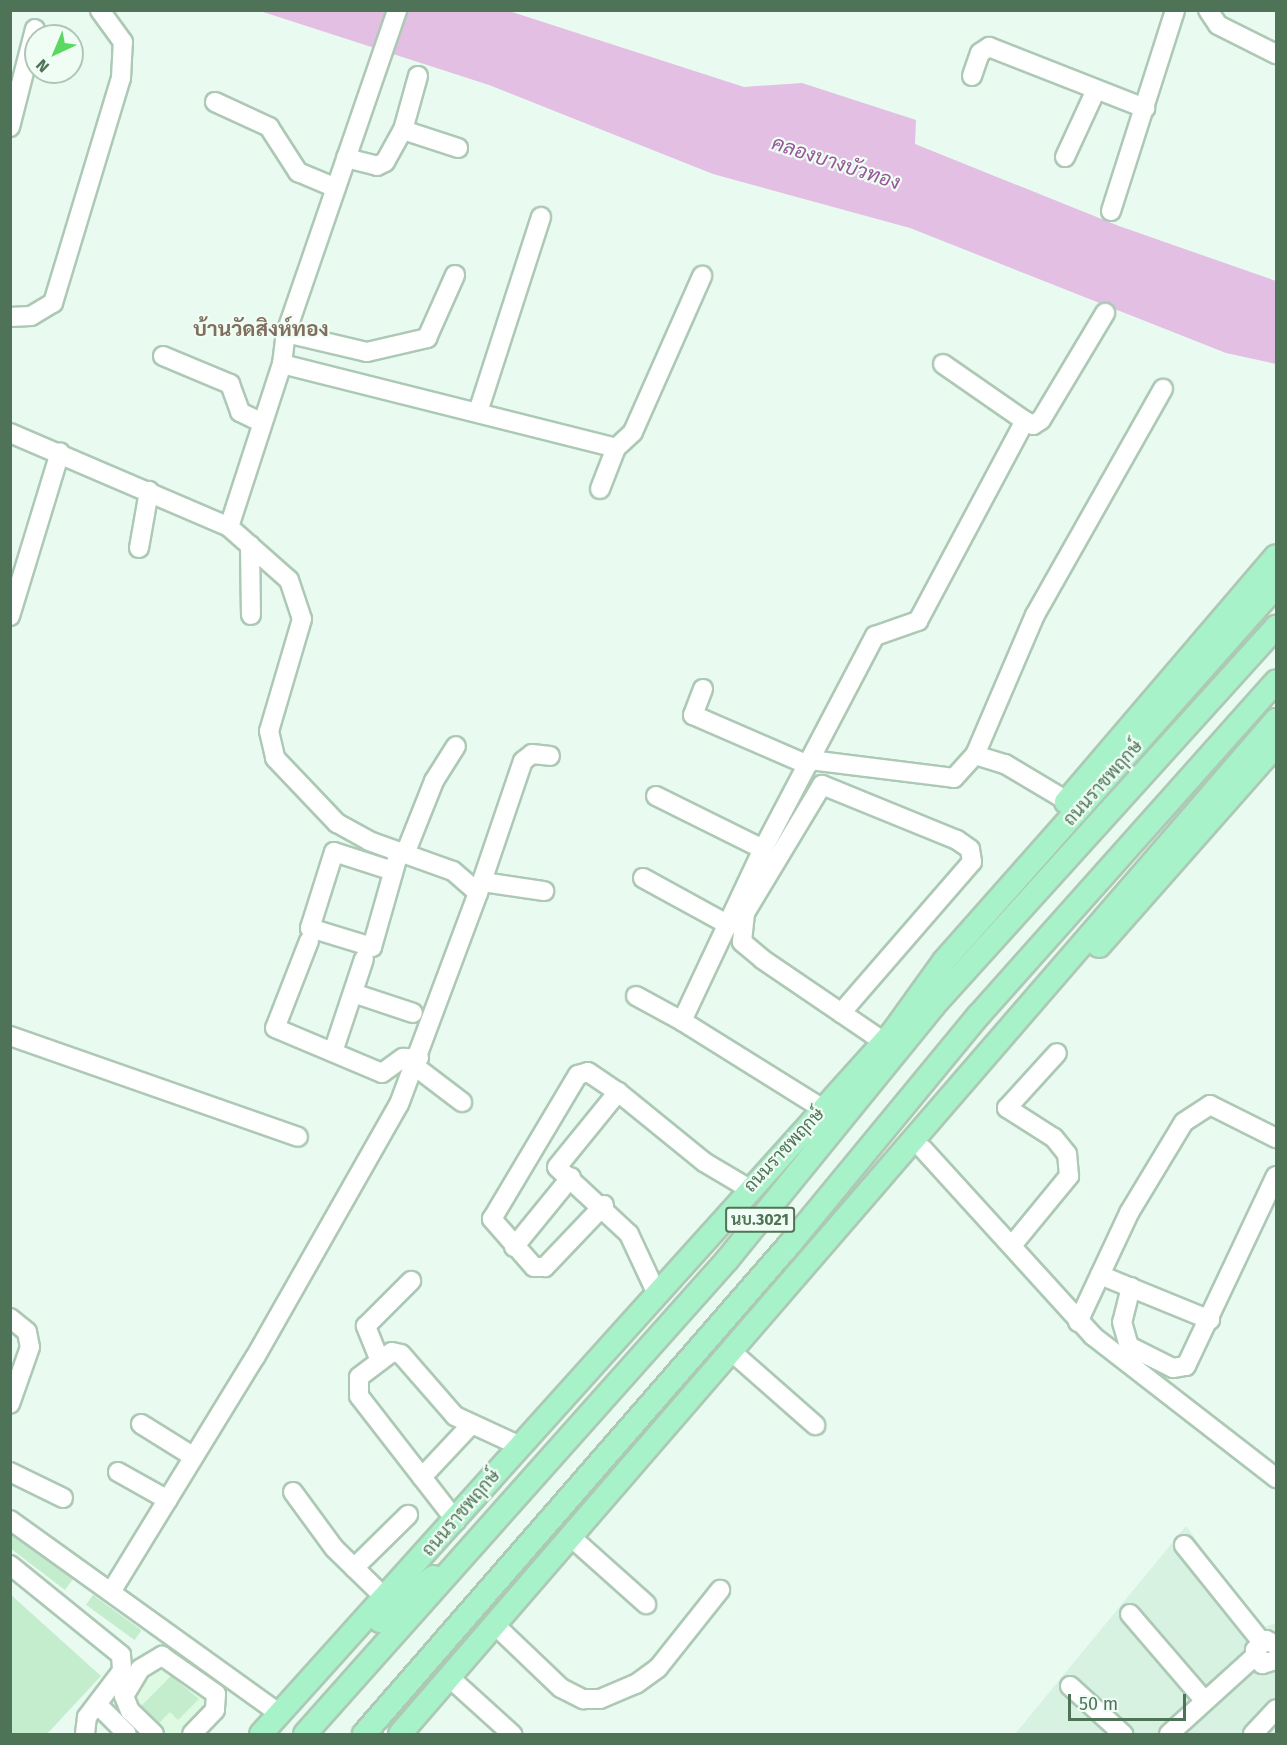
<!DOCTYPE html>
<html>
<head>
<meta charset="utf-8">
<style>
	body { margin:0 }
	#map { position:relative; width:1287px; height:1745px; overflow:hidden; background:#e9fbf1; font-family:"Fira Sans",Sarabun,sans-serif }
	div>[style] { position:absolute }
	.residential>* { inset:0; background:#d8f2e2 }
	.commercial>* { inset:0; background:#defae2 }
	.water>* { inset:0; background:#e2bfe3 }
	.building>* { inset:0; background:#c3edcd; transform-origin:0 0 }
	.roads { filter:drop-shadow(2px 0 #adc9b5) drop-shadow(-2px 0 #adc9b5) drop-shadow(0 2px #adc9b5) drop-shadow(0 -2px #adc9b5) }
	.minor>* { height:18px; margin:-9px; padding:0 9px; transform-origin:9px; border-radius:9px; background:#fff }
	.major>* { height:22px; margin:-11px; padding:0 11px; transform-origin:11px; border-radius:11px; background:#a8f2ca }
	span { translate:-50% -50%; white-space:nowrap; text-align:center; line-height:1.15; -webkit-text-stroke:4.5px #effdf5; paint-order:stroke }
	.shield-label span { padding:2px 4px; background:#effdf5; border:2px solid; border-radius:4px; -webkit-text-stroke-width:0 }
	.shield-label { font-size:16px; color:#4f7356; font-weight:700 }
	.street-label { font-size:18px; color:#4f7356 }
	.water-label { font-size:20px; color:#985598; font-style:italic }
	.quarter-label { font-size:21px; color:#816f5e; font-weight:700 }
	.frame { position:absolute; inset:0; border:12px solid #4f7356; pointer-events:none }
	.north { position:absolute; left:24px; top:24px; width:60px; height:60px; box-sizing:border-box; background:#effdf5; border:2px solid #afc6b5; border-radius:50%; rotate:224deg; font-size:16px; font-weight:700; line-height:24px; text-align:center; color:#4f7356 }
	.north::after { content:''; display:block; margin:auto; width:21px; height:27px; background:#5ad861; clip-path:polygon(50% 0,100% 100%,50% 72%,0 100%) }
	.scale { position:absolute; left:1068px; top:1694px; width:118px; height:27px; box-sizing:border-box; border:3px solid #4f7356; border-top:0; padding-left:8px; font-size:18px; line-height:21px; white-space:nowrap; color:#4f7356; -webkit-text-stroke:4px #effdf5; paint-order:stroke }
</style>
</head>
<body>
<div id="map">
	<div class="residential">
		<i style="clip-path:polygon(1186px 1526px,1261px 1628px,1276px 1623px,1276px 1734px,1015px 1734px)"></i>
	</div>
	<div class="commercial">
		<i style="clip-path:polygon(163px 1660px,212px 1709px,187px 1734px,165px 1734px,126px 1696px)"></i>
	</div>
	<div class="water">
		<i style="clip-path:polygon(260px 11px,509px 11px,744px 87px,802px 83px,916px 120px,915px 144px,1119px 226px,1276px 281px,1276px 364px,1226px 353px,910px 228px,713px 174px,489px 85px)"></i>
	</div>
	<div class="building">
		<i style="clip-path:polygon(10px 1534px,73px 1579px,65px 1590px,10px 1548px)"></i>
		<i style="clip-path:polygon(10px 1594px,101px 1676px,47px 1734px,10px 1734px)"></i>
		<i style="left:93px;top:1595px;width:60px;height:12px;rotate:36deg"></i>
		<i style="clip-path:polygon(171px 1676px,199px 1699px,178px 1720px,170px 1712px,159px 1723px,141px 1706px)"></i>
	</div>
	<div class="roads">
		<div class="minor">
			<i style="left:1208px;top:10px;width:18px;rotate:56deg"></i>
			<i style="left:1218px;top:25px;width:65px;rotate:26.6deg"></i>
			<i style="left:972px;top:76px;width:24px;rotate:-71deg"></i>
			<i style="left:980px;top:53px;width:11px;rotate:-34deg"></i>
			<i style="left:989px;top:47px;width:168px;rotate:21.4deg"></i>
			<i style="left:215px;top:102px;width:60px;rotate:24.8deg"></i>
			<i style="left:269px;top:127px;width:54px;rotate:57.2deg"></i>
			<i style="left:298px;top:172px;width:41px;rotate:22.8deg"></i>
			<i style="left:10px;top:127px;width:101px;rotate:-75.7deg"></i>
			<i style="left:403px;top:130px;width:58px;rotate:18.1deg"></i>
			<i style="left:1065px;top:157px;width:74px;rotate:-65.2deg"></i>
			<i style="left:346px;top:158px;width:32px;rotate:14deg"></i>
			<i style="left:377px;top:166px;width:9px;rotate:-27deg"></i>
			<i style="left:385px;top:162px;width:37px;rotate:-61deg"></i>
			<i style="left:403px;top:130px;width:56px;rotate:-74.5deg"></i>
			<i style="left:1111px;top:211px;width:211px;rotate:-72.3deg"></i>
			<i style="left:10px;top:317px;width:21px;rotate:-3deg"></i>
			<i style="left:31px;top:316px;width:26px;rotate:-31deg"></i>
			<i style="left:53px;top:303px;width:235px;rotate:-73.2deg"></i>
			<i style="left:121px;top:78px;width:36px;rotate:-87deg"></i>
			<i style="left:123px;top:42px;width:39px;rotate:-126deg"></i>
			<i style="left:286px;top:333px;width:83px;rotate:13.2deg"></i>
			<i style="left:367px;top:352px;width:62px;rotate:-13.1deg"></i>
			<i style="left:427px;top:338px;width:69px;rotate:-66deg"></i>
			<i style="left:163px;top:356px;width:73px;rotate:22.7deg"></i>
			<i style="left:230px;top:384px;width:30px;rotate:70deg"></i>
			<i style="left:240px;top:412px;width:25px;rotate:26deg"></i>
			<i style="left:282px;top:364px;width:344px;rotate:14.1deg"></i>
			<i style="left:616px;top:448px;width:23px;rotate:-43deg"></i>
			<i style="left:633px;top:432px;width:171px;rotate:-66.1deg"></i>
			<i style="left:943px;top:364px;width:100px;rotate:34.8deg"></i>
			<i style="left:478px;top:412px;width:205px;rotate:-72.1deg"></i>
			<i style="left:10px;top:433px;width:238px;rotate:23.2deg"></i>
			<i style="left:229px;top:527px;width:80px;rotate:41.5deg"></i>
			<i style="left:289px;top:580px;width:41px;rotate:71.6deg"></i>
			<i style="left:302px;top:619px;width:117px;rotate:106.4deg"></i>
			<i style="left:269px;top:731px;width:28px;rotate:77deg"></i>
			<i style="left:275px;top:758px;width:90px;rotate:46.4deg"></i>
			<i style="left:337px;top:823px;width:37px;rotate:29deg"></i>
			<i style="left:369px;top:841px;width:89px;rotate:19.7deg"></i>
			<i style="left:453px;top:871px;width:33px;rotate:41deg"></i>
			<i style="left:478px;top:893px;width:225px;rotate:110.5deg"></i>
			<i style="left:399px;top:1104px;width:291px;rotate:119.6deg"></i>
			<i style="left:255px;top:1357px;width:273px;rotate:121.5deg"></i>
			<i style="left:600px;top:489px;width:44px;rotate:-68.7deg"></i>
			<i style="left:229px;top:527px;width:171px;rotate:-72deg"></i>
			<i style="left:282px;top:364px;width:31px;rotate:-83deg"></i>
			<i style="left:286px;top:333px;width:342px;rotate:-71deg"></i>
			<i style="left:250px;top:545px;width:70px;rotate:89.2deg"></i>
			<i style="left:139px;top:548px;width:58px;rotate:-80deg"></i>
			<i style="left:10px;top:616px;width:171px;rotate:-73deg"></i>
			<i style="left:703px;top:689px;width:28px;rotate:111deg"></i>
			<i style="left:693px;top:715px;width:125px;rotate:23.5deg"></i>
			<i style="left:975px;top:755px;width:152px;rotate:-66.8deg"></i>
			<i style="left:1035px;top:615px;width:260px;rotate:-60.5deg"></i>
			<i style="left:810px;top:760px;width:145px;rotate:7.1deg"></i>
			<i style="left:954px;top:778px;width:31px;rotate:-48deg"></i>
			<i style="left:975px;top:755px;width:31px;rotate:17deg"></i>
			<i style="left:1005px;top:764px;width:72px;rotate:30.8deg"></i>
			<i style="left:656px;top:796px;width:119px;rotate:26.4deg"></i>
			<i style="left:405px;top:854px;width:79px;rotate:-68.3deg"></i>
			<i style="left:434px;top:781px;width:41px;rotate:-57.8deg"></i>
			<i style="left:393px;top:871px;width:62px;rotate:-162.1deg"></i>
			<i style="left:334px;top:852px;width:80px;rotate:107.5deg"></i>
			<i style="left:310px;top:928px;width:65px;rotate:17deg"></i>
			<i style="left:372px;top:947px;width:99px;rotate:-74.1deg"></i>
			<i style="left:643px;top:878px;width:98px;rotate:28.7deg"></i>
			<i style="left:483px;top:882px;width:62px;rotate:8.4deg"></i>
			<i style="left:478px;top:893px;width:139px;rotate:-71.2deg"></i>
			<i style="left:523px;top:761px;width:11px;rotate:-38deg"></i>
			<i style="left:532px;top:754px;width:18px;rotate:6deg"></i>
			<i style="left:309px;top:941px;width:93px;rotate:111.3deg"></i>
			<i style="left:275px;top:1028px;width:116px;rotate:22.8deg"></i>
			<i style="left:382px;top:1073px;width:26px;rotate:-36deg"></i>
			<i style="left:403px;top:1058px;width:16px"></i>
			<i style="left:353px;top:993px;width:63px;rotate:18.4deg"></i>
			<i style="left:636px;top:996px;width:52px;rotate:28.5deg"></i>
			<i style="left:841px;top:1013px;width:200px;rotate:-49.1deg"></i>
			<i style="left:972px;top:862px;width:13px;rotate:-99deg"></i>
			<i style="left:970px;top:849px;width:16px;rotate:-145deg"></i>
			<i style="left:957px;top:840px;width:146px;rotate:-157.8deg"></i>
			<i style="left:822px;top:785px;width:149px;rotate:121deg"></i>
			<i style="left:745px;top:913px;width:29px;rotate:96deg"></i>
			<i style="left:742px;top:942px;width:26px;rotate:40deg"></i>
			<i style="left:762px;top:959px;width:148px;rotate:34.2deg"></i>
			<i style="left:10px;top:1036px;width:305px;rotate:19.3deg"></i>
			<i style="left:333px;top:1052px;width:98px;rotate:-71.6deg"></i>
			<i style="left:416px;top:1067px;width:58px;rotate:37.3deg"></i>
			<i style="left:823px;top:1109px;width:166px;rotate:-148deg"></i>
			<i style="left:682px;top:1021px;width:190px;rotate:-64.8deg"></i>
			<i style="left:763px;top:849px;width:241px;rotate:-62.3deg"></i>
			<i style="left:875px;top:636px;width:46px;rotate:-19.2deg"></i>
			<i style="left:918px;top:621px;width:227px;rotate:-61.9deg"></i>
			<i style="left:1025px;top:421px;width:9px;rotate:27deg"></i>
			<i style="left:1033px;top:425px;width:9px;rotate:-32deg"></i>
			<i style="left:1041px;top:420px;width:125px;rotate:-59.1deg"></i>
			<i style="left:923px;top:1149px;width:253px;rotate:47.7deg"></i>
			<i style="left:1093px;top:1336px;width:232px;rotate:37.8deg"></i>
			<i style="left:604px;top:1205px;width:86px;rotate:133.6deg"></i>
			<i style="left:545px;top:1267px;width:11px;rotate:180deg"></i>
			<i style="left:534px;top:1267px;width:64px;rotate:-131.2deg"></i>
			<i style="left:492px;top:1219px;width:168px;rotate:-59.2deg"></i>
			<i style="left:578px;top:1075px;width:10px;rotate:-17deg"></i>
			<i style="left:588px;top:1072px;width:36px;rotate:34deg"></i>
			<i style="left:1014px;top:1243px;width:87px;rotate:-50.6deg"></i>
			<i style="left:1069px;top:1176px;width:22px;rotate:-95deg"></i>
			<i style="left:1067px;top:1154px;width:21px;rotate:-129deg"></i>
			<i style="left:1054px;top:1138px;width:56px;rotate:-147.4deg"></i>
			<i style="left:1007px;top:1108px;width:74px;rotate:-47.7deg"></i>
			<i style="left:514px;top:1247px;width:90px;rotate:-50.8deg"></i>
			<i style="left:1100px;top:1275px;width:119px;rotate:22.2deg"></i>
			<i style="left:1131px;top:1287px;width:36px;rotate:104deg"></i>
			<i style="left:1122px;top:1322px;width:25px;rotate:74deg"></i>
			<i style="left:1129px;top:1346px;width:49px;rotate:26.6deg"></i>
			<i style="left:1173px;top:1368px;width:13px;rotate:-9deg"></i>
			<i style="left:1186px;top:1366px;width:210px;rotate:-64.7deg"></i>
			<i style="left:656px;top:1292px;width:64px;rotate:-115deg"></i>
			<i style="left:629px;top:1234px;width:98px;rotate:-137.1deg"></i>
			<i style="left:557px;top:1167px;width:97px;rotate:-50.9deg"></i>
			<i style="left:618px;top:1092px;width:111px;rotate:39.1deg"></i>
			<i style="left:704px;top:1162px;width:51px;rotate:30.6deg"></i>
			<i style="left:10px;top:1318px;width:22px;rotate:39deg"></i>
			<i style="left:27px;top:1332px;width:15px;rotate:79deg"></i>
			<i style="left:30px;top:1347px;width:60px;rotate:109.3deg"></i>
			<i style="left:1078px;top:1322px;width:120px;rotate:-64.9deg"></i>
			<i style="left:1129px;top:1213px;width:106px;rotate:-58.9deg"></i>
			<i style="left:1184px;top:1122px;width:31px;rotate:-33deg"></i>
			<i style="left:1210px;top:1105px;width:74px;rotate:26.6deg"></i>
			<i style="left:732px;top:1352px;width:111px;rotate:41.3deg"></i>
			<i style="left:380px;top:1361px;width:38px;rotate:-112deg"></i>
			<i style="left:366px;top:1326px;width:64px;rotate:-45deg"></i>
			<i style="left:141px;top:1424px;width:62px;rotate:31.9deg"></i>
			<i style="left:10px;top:1472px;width:59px;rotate:26.1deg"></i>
			<i style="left:118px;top:1472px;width:57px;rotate:29.2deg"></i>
			<i style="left:422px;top:1477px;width:69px;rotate:-46.8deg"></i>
			<i style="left:293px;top:1492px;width:69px;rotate:53.8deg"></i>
			<i style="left:334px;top:1548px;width:71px;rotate:44.4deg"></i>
			<i style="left:10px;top:1520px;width:332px;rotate:35.7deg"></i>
			<i style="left:456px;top:1521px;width:158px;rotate:-127.8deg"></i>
			<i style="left:359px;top:1396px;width:19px;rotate:-90deg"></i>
			<i style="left:359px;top:1377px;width:41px;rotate:-37.1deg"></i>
			<i style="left:392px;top:1352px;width:9px;rotate:13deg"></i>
			<i style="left:401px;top:1354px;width:82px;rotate:48.9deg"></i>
			<i style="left:455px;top:1416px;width:72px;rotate:24.8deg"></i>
			<i style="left:571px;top:1537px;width:101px;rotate:41.8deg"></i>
			<i style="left:1184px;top:1545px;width:123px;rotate:51.3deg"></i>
			<i style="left:10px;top:1565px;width:143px;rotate:39deg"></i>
			<i style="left:121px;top:1655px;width:16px;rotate:86deg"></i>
			<i style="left:122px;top:1671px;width:58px;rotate:127.3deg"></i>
			<i style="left:87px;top:1717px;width:17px;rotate:97deg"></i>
			<i style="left:354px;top:1568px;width:76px;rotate:-44.5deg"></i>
			<i style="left:1130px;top:1614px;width:112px;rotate:49.3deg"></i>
			<i style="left:495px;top:1625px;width:91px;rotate:43.7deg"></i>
			<i style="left:561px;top:1688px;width:25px;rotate:27deg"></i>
			<i style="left:583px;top:1699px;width:17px"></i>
			<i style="left:600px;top:1699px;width:39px;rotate:-23deg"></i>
			<i style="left:636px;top:1684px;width:27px;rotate:-36deg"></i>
			<i style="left:658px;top:1668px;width:100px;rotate:-51.5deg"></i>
			<i style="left:1276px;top:1645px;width:11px;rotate:-153deg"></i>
			<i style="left:1266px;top:1640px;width:15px;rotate:138deg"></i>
			<i style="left:1255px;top:1650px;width:16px;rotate:63deg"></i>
			<i style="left:1262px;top:1664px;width:15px;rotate:-16deg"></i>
			<i style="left:450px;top:1678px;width:84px;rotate:42.1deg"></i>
			<i style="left:1070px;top:1686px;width:72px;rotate:42.2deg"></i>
			<i style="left:97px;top:1704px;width:42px;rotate:45deg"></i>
			<i style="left:154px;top:1734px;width:33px;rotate:-136deg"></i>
			<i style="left:130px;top:1711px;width:16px;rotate:-112deg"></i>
			<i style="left:124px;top:1696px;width:31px;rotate:-59deg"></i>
			<i style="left:140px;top:1669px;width:26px;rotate:-31deg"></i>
			<i style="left:162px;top:1656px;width:66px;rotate:35.1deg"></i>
			<i style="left:216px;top:1694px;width:16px;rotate:94deg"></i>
			<i style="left:215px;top:1710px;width:33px;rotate:134deg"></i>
			<i style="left:1169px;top:1734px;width:116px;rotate:-42.2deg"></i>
			<i style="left:1253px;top:1734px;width:34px;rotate:-47deg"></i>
		</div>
		<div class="major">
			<i style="left:1066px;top:802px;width:323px;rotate:-49.5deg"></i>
			<i style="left:1099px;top:946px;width:268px;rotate:-48.6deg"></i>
			<i style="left:380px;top:1621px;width:69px;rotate:-39.7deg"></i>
			<i style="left:261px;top:1734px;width:945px;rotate:-48deg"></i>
			<i style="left:893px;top:1032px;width:87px;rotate:-54.3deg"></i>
			<i style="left:944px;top:961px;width:501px;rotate:-48.48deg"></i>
			<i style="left:305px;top:1734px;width:635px;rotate:-48.32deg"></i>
			<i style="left:727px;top:1260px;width:328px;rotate:-50.9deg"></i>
			<i style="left:934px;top:1005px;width:510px;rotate:-47.86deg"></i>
			<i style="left:364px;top:1734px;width:649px;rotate:-49deg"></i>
			<i style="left:790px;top:1244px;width:296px;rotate:-50.5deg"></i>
			<i style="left:978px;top:1016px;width:448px;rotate:-48.3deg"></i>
			<i style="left:400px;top:1734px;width:1340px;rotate:-49.18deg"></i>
		</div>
	</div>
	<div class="shield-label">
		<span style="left:760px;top:1220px">นบ.3021</span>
	</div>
	<div class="street-label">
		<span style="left:1103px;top:783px;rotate:-48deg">ถนนราชพฤกษ์</span>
		<span style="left:784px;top:1150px;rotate:-47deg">ถนนราชพฤกษ์</span>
		<span style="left:461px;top:1513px;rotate:-49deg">ถนนราชพฤกษ์</span>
	</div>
	<div class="water-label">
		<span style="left:836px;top:163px;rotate:18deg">คลองบางบัวทอง</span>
	</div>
	<div class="quarter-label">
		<span style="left:261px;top:329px">บ้านวัดสิงห์ทอง</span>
	</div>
	<div class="frame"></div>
	<div class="north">N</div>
	<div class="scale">50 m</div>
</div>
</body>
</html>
